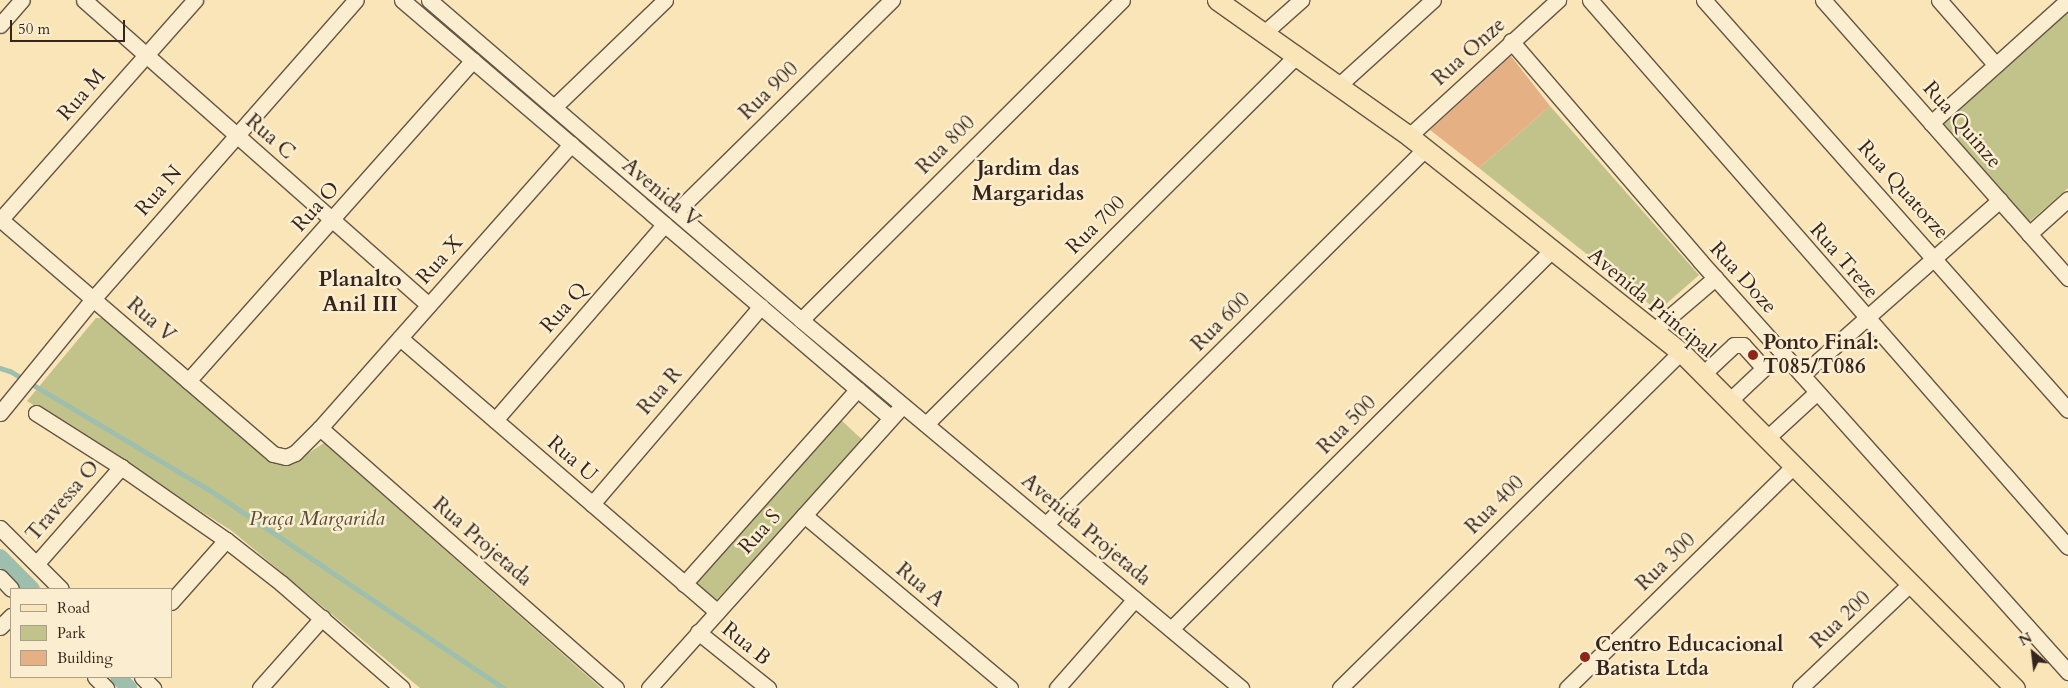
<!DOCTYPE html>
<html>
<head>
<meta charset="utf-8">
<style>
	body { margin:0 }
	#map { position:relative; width:2068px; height:688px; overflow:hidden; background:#f9e5b7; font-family:Cardo,serif }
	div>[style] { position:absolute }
	.green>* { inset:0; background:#c2c38b; transform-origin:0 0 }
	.stream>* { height:4.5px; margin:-2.25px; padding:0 2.25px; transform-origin:2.25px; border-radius:2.25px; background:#9ebfad }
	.canal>* { height:16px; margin:-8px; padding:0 8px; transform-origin:8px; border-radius:8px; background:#9ebfad }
	.building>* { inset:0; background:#e5b184 }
	.roads { filter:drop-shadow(1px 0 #654) drop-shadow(-1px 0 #654) drop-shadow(0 1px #654) drop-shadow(0 -1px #654) }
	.minor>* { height:15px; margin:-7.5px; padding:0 7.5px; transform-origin:7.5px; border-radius:7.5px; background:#fbeed0 }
	.major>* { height:19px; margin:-9.5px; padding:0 9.5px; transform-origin:9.5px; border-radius:9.5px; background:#f9e5b7 }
	.dots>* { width:14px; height:14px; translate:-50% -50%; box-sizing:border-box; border:2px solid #fbeed0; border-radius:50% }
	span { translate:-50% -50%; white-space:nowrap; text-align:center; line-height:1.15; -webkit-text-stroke:5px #fbeed0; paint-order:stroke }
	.street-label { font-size:21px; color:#35251e }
	.poi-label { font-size:21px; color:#35251e; font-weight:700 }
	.left { translate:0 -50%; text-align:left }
	.park-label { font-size:21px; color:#584c39; font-style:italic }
	.neighbourhood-label { font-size:22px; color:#35251e; font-weight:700 }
	.legend { position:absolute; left:10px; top:588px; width:162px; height:90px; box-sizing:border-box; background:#fbeed0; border:1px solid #ac9e89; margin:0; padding:6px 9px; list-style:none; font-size:15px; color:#35251e }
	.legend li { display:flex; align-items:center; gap:10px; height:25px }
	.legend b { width:25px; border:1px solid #ac9e89 }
	.north { position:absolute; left:2008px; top:628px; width:50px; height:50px; -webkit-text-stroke:4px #fbeed0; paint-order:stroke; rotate:331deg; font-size:14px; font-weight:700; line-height:20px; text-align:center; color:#35251e }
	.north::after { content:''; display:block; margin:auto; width:18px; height:22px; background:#35251e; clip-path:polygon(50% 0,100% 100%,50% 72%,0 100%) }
	.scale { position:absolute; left:10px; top:20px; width:115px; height:22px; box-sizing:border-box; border:2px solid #35251e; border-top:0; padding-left:6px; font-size:15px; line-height:18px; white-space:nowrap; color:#35251e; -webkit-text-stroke:4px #fbeed0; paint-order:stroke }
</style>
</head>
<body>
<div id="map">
	<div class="green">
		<i style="clip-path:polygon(2068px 10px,2068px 188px,2029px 222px,1943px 123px)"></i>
		<i style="clip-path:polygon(1550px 106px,1699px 275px,1658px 311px,1479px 168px)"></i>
		<i style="clip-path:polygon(96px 318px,103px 318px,271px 461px,293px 463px,324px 443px,601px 688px,420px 688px,232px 531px,27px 401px)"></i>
		<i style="left:840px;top:419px;width:33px;height:218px;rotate:43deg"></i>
		<i style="clip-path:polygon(0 550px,39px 589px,26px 589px,0 562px)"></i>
	</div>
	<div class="stream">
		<i style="left:0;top:368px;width:10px;rotate:17deg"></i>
		<i style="left:10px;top:371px;width:233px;rotate:30.8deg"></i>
		<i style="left:210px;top:490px;width:354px;rotate:34deg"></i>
	</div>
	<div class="canal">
		<i style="left:0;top:557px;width:45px;rotate:45deg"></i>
		<i style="left:118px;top:677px;width:16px;rotate:45deg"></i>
	</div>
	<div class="building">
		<i style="clip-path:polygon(1511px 56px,1550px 106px,1479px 168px,1430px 130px)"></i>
	</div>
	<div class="roads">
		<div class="minor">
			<i style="left:84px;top:0;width:460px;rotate:41.5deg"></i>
			<i style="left:402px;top:0;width:643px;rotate:40.52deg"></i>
			<i style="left:429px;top:0;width:491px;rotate:40.7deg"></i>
			<i style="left:801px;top:320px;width:574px;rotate:39.91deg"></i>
			<i style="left:1590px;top:0;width:726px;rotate:48.85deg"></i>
			<i style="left:1704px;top:0;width:548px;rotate:48.4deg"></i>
			<i style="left:1823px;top:0;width:371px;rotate:48.6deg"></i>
			<i style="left:1939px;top:0;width:86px;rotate:48.8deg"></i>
			<i style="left:0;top:25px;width:33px;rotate:-49deg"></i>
			<i style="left:1264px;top:33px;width:50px;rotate:-41.7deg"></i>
			<i style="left:1511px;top:41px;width:290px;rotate:49.3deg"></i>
			<i style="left:1700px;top:261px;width:552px;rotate:48.16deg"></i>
			<i style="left:1338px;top:86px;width:128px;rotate:-42.2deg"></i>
			<i style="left:554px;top:107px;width:154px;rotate:-43.9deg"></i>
			<i style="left:1931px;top:123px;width:184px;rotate:-41.9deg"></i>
			<i style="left:1409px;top:136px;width:202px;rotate:-42.4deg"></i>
			<i style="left:676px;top:212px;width:303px;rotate:-44.5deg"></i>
			<i style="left:0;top:219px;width:360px;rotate:40.7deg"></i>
			<i style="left:273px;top:454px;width:13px;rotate:13deg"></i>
			<i style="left:286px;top:457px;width:10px;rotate:-24deg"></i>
			<i style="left:295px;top:453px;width:35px;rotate:-45deg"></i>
			<i style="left:320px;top:428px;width:379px;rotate:-48.5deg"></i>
			<i style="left:1px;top:219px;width:293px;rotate:-48.5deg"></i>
			<i style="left:2029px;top:234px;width:52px;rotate:-41.9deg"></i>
			<i style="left:801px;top:320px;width:453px;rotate:-44.9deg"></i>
			<i style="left:1653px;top:331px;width:82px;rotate:-40.5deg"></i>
			<i style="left:400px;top:338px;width:419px;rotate:40.8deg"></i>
			<i style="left:1703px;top:374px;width:42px;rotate:-43.1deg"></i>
			<i style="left:1734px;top:345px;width:9px"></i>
			<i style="left:1743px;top:345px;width:31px;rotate:48deg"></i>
			<i style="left:1764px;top:368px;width:48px;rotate:136.7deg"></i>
			<i style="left:1802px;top:375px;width:264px;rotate:-41.5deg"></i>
			<i style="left:188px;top:381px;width:429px;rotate:-48.4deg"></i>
			<i style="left:0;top:413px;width:147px;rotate:-50.8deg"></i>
			<i style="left:93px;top:299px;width:398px;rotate:-48.7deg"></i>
			<i style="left:36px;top:413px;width:101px;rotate:32.4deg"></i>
			<i style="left:121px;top:467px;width:128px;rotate:34.8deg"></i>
			<i style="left:226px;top:540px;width:70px;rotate:38deg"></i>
			<i style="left:281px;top:583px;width:160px;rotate:41deg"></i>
			<i style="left:495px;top:420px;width:259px;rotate:-49.1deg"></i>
			<i style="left:926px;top:424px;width:522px;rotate:-44.84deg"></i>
			<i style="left:320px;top:428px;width:394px;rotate:41.3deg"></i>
			<i style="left:1767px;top:438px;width:68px;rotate:-42.6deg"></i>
			<i style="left:592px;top:504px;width:260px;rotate:-49.5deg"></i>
			<i style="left:804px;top:515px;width:269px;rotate:40deg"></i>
			<i style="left:1046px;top:524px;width:533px;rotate:-44.7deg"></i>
			<i style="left:0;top:528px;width:86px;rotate:45deg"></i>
			<i style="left:37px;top:563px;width:128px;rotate:-48.8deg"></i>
			<i style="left:0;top:577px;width:16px;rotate:47deg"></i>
			<i style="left:684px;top:584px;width:261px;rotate:-48.3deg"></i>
			<i style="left:171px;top:602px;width:83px;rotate:-48.4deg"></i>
			<i style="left:0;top:627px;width:16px;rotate:-45deg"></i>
			<i style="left:1171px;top:629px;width:537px;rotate:-44.85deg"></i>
			<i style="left:698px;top:632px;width:90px;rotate:38.7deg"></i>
			<i style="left:95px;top:677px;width:16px;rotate:45deg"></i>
			<i style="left:142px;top:677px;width:16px;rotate:45deg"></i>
			<i style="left:260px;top:688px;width:94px;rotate:-48.5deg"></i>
			<i style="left:649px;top:688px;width:373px;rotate:-48.1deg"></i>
			<i style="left:1057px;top:688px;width:118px;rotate:-48.8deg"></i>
			<i style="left:1340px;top:688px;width:479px;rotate:-44.6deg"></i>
			<i style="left:1567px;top:688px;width:318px;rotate:-44.4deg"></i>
			<i style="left:1800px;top:688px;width:153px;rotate:-43.4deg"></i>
		</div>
		<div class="major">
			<i style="left:1217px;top:0;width:235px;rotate:35.3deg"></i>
			<i style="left:1409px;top:136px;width:347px;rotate:38.5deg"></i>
			<i style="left:1681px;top:352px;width:474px;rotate:45.2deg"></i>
		</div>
	</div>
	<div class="dots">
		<i style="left:1753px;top:355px;background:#8f2418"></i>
		<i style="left:1585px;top:657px;background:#8f2418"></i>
	</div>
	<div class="street-label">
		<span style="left:1469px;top:52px;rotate:-42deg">Rua Onze</span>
		<span style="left:769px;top:91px;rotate:-44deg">Rua 900</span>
		<span style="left:82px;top:95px;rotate:-49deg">Rua M</span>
		<span style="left:1962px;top:125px;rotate:49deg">Rua Quinze</span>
		<span style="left:270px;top:137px;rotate:41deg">Rua C</span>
		<span style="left:946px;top:145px;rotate:-45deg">Rua 800</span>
		<span style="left:1903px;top:190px;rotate:48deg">Rua Quatorze</span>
		<span style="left:159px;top:191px;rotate:-49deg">Rua N</span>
		<span style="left:661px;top:193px;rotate:40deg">Avenida V</span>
		<span style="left:316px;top:207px;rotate:-48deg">Rua O</span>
		<span style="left:1096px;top:225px;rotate:-45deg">Rua 700</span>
		<span style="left:440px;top:260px;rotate:-48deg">Rua X</span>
		<span style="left:1844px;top:261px;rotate:49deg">Rua Treze</span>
		<span style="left:1743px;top:278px;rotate:48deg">Rua Doze</span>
		<span style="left:1651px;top:303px;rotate:40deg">Avenida Principal</span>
		<span style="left:564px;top:308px;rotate:-49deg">Rua Q</span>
		<span style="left:151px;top:320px;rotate:41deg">Rua V</span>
		<span style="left:1221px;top:322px;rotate:-45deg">Rua 600</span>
		<span style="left:660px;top:391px;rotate:-49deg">Rua R</span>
		<span style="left:1347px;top:425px;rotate:-45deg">Rua 500</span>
		<span style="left:572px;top:459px;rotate:41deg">Rua U</span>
		<span style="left:63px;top:501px;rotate:-49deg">Travessa O</span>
		<span style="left:1495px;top:505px;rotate:-45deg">Rua 400</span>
		<span style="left:1086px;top:530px;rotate:40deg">Avenida Projetada</span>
		<span style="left:760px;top:532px;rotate:-48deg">Rua S</span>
		<span style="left:482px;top:542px;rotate:41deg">Rua Projetada</span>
		<span style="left:1666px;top:562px;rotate:-44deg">Rua 300</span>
		<span style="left:920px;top:585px;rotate:40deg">Rua A</span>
		<span style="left:1841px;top:620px;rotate:-43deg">Rua 200</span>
		<span style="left:746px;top:644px;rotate:39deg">Rua B</span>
	</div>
	<div class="poi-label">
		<span class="left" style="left:1763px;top:355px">Ponto Final:<br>T085/T086</span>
		<span class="left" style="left:1595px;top:657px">Centro Educacional<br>Batista Ltda</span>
	</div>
	<div class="park-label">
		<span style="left:317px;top:519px">Praça Margarida</span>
	</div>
	<div class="neighbourhood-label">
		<span style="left:1028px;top:181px">Jardim das<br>Margaridas</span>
		<span style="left:360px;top:292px">Planalto<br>Anil III</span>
	</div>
	<ul class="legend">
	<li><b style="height:6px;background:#f9e5b7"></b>Road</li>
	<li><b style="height:14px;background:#c2c38b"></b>Park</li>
	<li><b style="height:14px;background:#e5b184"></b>Building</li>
	</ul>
	<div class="north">N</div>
	<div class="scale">50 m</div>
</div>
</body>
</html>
